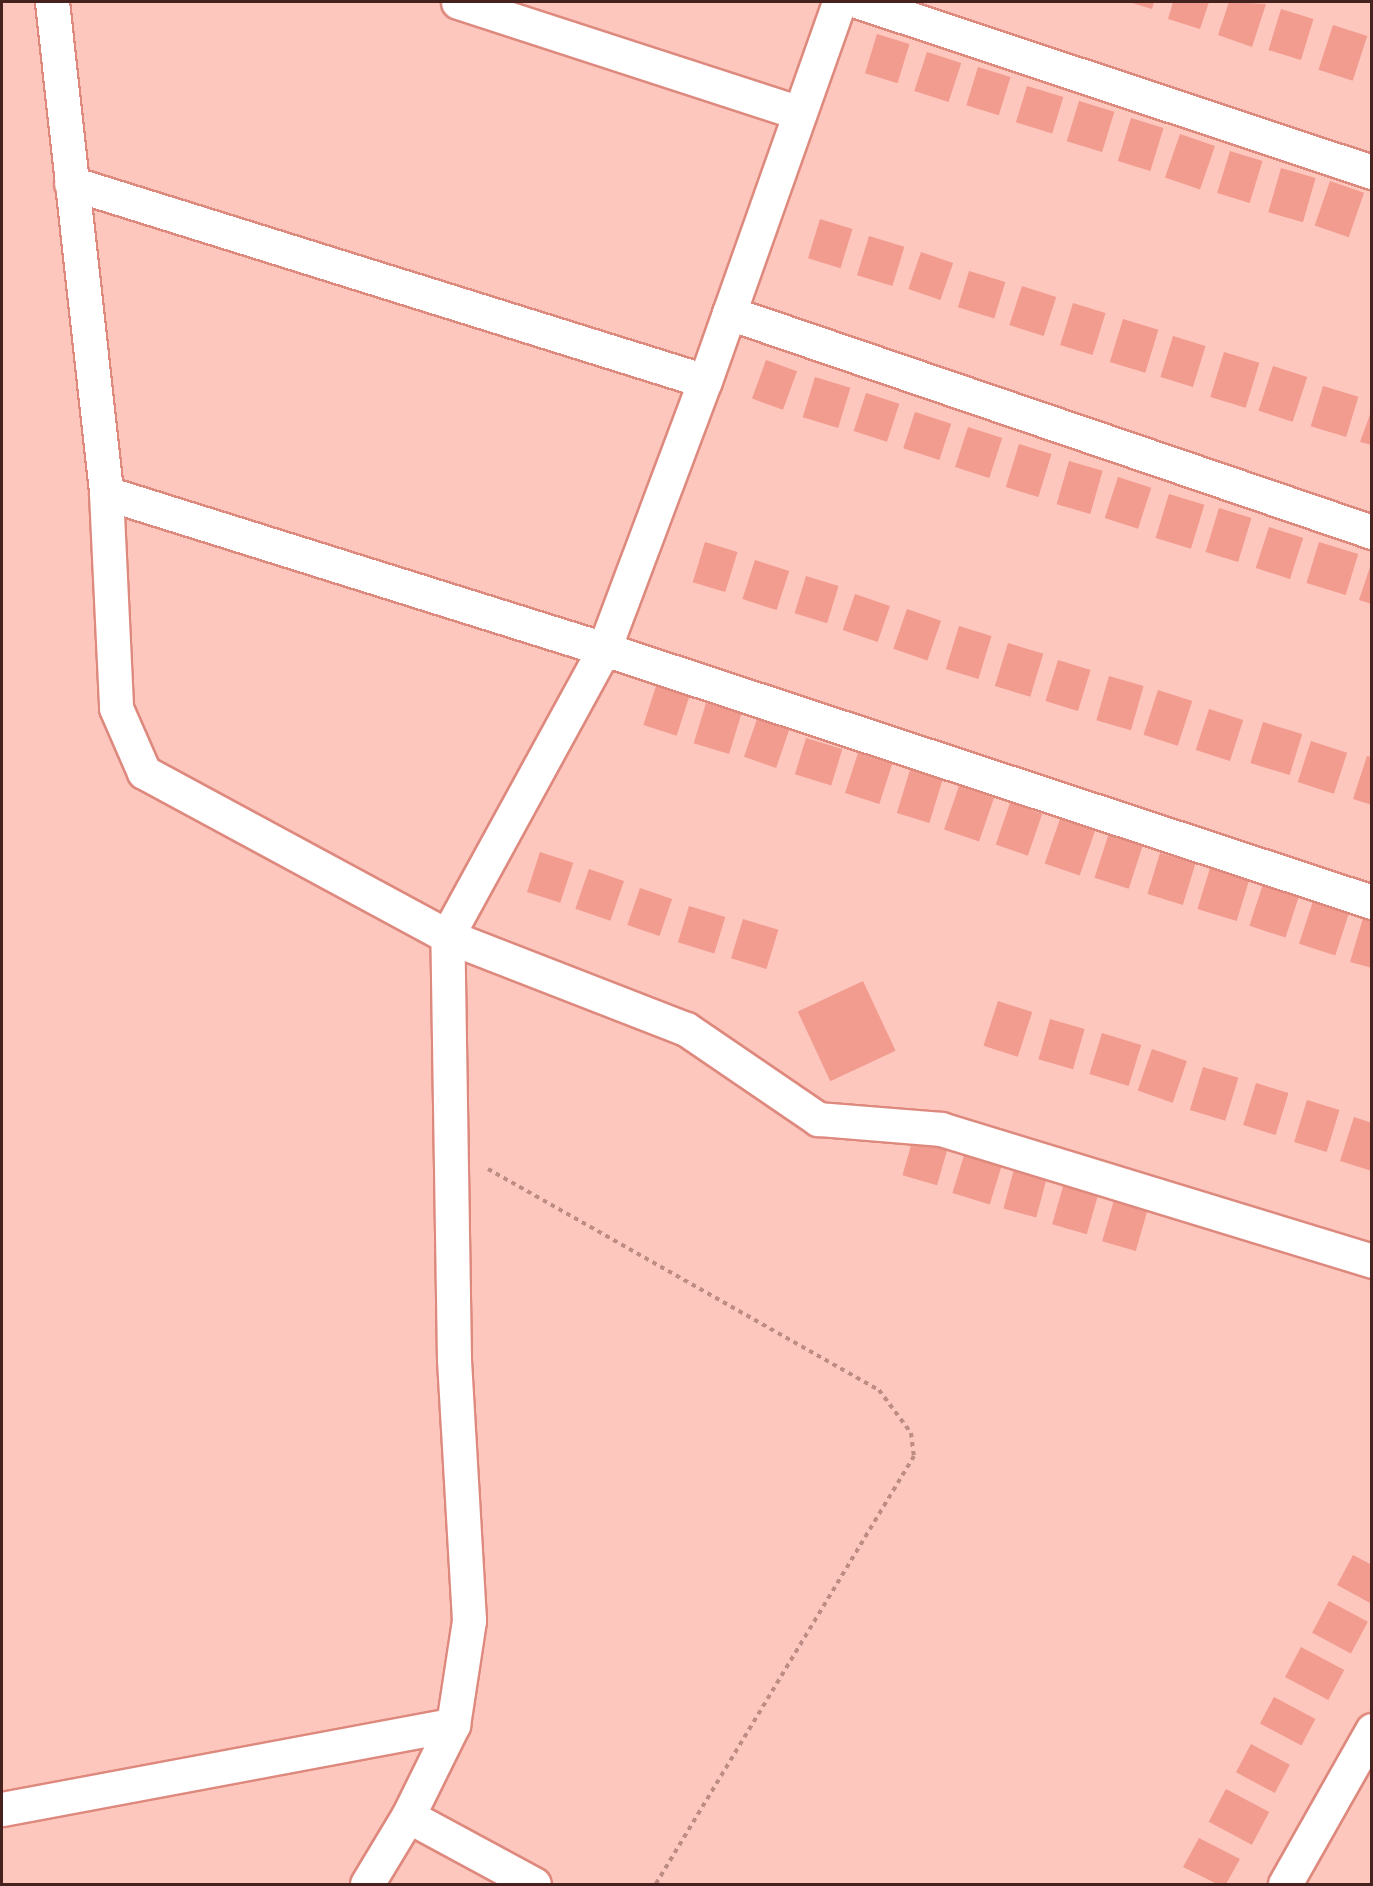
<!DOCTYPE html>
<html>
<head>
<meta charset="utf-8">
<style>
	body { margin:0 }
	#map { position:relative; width:1373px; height:1886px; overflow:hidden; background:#fec7be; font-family:Lora,serif }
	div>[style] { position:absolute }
	.building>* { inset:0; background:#f29b8f; transform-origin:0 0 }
	.path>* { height:4px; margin-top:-2px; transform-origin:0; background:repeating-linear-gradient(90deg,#bc8c85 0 4.5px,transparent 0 9px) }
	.roads { filter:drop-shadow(2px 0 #de897e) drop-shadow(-2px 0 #de897e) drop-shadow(0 2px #de897e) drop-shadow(0 -2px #de897e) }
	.street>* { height:33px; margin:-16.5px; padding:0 16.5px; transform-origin:16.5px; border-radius:16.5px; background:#fff }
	span { translate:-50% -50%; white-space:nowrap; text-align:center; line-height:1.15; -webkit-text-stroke:5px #fef4f3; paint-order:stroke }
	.frame { position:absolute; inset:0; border:3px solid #45221e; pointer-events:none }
</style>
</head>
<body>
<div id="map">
	<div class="building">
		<i style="clip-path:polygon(1129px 2px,1154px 2px,1152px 9px)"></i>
		<i style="clip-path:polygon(1173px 2px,1209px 2px,1200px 29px,1168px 19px)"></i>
		<i style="clip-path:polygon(1229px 2px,1266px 4px,1252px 47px,1218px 35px)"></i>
		<i style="left:1281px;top:9px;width:34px;height:43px;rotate:17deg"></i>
		<i style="left:1333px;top:25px;width:36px;height:47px;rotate:18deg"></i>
		<i style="left:877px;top:34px;width:34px;height:41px;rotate:17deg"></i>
		<i style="left:927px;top:52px;width:36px;height:41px;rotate:18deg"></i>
		<i style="left:978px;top:67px;width:34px;height:40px;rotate:17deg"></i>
		<i style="left:1027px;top:86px;width:38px;height:38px;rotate:17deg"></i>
		<i style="left:1079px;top:101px;width:37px;height:42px;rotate:17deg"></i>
		<i style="left:1131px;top:118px;width:34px;height:45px;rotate:17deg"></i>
		<i style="left:1180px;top:134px;width:37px;height:46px;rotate:19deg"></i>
		<i style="left:1230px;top:151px;width:34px;height:44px;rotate:17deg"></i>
		<i style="left:1281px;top:168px;width:36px;height:46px;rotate:16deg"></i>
		<i style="left:1330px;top:181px;width:36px;height:47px;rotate:19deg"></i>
		<i style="left:820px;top:219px;width:34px;height:41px;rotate:17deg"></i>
		<i style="left:869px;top:236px;width:37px;height:41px;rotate:17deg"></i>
		<i style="left:921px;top:252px;width:34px;height:39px;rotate:19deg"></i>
		<i style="left:969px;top:271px;width:38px;height:38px;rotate:17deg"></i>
		<i style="left:1022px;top:286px;width:36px;height:41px;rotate:18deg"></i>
		<i style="left:1073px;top:303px;width:34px;height:44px;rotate:17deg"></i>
		<i style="left:1123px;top:319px;width:37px;height:45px;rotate:17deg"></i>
		<i style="left:1173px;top:336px;width:34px;height:43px;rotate:17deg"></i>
		<i style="left:1224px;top:352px;width:37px;height:47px;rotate:17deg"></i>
		<i style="left:766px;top:360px;width:33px;height:41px;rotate:20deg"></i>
		<i style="left:1273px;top:366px;width:36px;height:47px;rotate:18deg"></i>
		<i style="left:815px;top:377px;width:37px;height:42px;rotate:17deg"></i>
		<i style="left:1323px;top:386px;width:37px;height:42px;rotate:17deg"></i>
		<i style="left:866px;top:393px;width:35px;height:40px;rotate:18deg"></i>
		<i style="clip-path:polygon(1372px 409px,1372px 445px,1360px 442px)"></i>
		<i style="left:915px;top:412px;width:38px;height:38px;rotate:18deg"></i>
		<i style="left:968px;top:427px;width:36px;height:42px;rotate:18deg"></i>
		<i style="left:1019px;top:444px;width:34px;height:45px;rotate:17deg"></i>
		<i style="left:1069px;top:461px;width:35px;height:45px;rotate:16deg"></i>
		<i style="left:1118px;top:477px;width:35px;height:43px;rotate:18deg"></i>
		<i style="left:1169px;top:494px;width:37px;height:46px;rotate:17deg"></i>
		<i style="left:1219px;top:508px;width:34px;height:46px;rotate:17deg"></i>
		<i style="left:1269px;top:527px;width:36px;height:43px;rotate:18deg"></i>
		<i style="left:705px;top:542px;width:34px;height:42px;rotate:17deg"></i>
		<i style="left:1319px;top:542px;width:41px;height:43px;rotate:17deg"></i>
		<i style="left:755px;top:560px;width:36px;height:41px;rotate:18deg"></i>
		<i style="clip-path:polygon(1372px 561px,1372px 604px,1359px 600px)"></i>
		<i style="left:806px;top:576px;width:34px;height:39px;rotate:17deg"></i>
		<i style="left:855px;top:594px;width:37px;height:38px;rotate:19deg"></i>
		<i style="left:907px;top:609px;width:36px;height:42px;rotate:19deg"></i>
		<i style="left:959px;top:626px;width:34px;height:45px;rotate:17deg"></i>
		<i style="left:1008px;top:643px;width:37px;height:45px;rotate:17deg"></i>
		<i style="left:1058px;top:660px;width:34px;height:43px;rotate:17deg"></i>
		<i style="left:1109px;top:676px;width:36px;height:46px;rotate:16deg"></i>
		<i style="left:656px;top:686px;width:35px;height:41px;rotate:18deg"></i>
		<i style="left:1158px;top:690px;width:36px;height:47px;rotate:18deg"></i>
		<i style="left:706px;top:703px;width:37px;height:42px;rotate:17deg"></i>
		<i style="left:1209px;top:709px;width:36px;height:43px;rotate:18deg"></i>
		<i style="left:757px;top:719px;width:34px;height:40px;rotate:19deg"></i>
		<i style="left:1263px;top:722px;width:41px;height:43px;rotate:17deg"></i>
		<i style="left:806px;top:738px;width:38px;height:38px;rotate:17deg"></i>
		<i style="left:1311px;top:741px;width:38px;height:43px;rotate:18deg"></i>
		<i style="left:858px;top:753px;width:36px;height:42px;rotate:18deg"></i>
		<i style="clip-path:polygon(1367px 756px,1372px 757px,1372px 805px,1353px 799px)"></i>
		<i style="left:910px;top:770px;width:34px;height:45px;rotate:17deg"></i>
		<i style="left:959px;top:786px;width:37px;height:46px;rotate:19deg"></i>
		<i style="left:1010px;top:803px;width:34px;height:44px;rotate:19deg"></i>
		<i style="left:1060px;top:819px;width:37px;height:47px;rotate:19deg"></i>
		<i style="left:1109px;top:833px;width:36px;height:47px;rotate:18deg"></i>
		<i style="left:540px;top:852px;width:35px;height:42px;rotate:18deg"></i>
		<i style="left:1160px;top:853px;width:37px;height:43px;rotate:17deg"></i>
		<i style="left:1210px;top:868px;width:41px;height:43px;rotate:17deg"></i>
		<i style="left:589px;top:869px;width:37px;height:42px;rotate:19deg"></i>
		<i style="left:1263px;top:884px;width:38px;height:44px;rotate:18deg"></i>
		<i style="left:640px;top:888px;width:34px;height:39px;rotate:19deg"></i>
		<i style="left:1313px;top:901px;width:38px;height:45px;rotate:18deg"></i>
		<i style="left:689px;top:906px;width:38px;height:38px;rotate:17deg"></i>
		<i style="clip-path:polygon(1363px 918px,1372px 921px,1372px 968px,1350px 962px)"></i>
		<i style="left:743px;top:919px;width:37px;height:41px;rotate:17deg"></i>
		<i style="left:863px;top:981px;width:77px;height:72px;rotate:65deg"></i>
		<i style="left:998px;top:1001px;width:36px;height:47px;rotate:18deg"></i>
		<i style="left:1050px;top:1019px;width:36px;height:42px;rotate:16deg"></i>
		<i style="left:1102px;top:1033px;width:41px;height:43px;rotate:17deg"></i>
		<i style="left:1152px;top:1049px;width:37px;height:44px;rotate:19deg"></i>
		<i style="left:1203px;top:1067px;width:37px;height:45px;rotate:17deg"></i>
		<i style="left:1256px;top:1083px;width:34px;height:44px;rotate:17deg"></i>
		<i style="left:1307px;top:1100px;width:34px;height:44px;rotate:17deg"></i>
		<i style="clip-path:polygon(1354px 1117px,1372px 1123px,1372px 1171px,1340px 1161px)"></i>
		<i style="left:914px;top:1135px;width:36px;height:42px;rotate:16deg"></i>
		<i style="left:965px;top:1152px;width:39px;height:43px;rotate:17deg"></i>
		<i style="left:1014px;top:1169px;width:34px;height:41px;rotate:15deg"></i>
		<i style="left:1064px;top:1183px;width:36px;height:43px;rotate:16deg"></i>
		<i style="left:1114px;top:1200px;width:35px;height:43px;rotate:16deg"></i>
		<i style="clip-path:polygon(1353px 1555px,1372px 1565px,1372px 1604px,1337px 1585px)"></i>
		<i style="left:1329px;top:1601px;width:44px;height:36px;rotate:28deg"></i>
		<i style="left:1301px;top:1647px;width:49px;height:34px;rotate:28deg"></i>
		<i style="left:1274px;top:1697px;width:47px;height:30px;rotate:28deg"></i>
		<i style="left:1251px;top:1744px;width:44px;height:32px;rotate:28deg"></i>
		<i style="left:1226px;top:1789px;width:49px;height:37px;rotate:28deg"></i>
		<i style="clip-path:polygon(1199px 1838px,1240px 1859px,1226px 1884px,1217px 1884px,1183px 1867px)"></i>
	</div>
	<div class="path">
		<i style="left:488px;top:1169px;width:449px;rotate:29.5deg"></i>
		<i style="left:879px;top:1390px;width:54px;rotate:53.3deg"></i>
		<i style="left:911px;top:1433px;width:23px;rotate:83deg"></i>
		<i style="left:914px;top:1456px;width:500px;rotate:121.1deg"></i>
	</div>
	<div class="roads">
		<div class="street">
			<i style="left:52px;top:2px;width:494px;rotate:83.7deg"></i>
			<i style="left:106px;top:493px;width:215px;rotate:87.3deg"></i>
			<i style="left:116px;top:708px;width:70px;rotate:66.4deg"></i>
			<i style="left:144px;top:772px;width:345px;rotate:28.4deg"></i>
			<i style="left:447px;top:936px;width:256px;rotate:21.3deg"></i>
			<i style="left:686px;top:1029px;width:160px;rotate:34.3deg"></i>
			<i style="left:818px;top:1119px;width:123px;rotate:4.6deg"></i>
			<i style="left:941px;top:1129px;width:451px;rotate:17deg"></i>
			<i style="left:458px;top:2px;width:359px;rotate:18deg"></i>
			<i style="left:860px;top:2px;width:539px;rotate:18.37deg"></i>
			<i style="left:71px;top:183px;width:664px;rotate:17.34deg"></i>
			<i style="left:729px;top:313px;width:679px;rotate:18.81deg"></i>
			<i style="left:106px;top:493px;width:522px;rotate:17.39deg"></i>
			<i style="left:604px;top:649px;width:809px;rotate:18.23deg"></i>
			<i style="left:2px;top:1809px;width:459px;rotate:-10.6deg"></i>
			<i style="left:408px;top:1816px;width:143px;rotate:28.4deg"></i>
			<i style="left:367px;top:1884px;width:79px;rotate:-58.9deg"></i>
			<i style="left:408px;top:1816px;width:102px;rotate:-63.7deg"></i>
			<i style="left:453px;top:1725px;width:106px;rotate:-81.3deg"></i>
			<i style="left:469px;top:1620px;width:261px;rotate:-93.3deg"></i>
			<i style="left:454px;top:1359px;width:423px;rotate:-90.9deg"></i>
			<i style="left:447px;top:936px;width:327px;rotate:-61.3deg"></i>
			<i style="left:604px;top:649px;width:286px;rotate:-69.4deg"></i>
			<i style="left:705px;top:381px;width:402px;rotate:-70.5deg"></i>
			<i style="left:1285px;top:1884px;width:177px;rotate:-60.5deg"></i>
		</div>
	</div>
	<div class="frame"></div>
</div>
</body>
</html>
